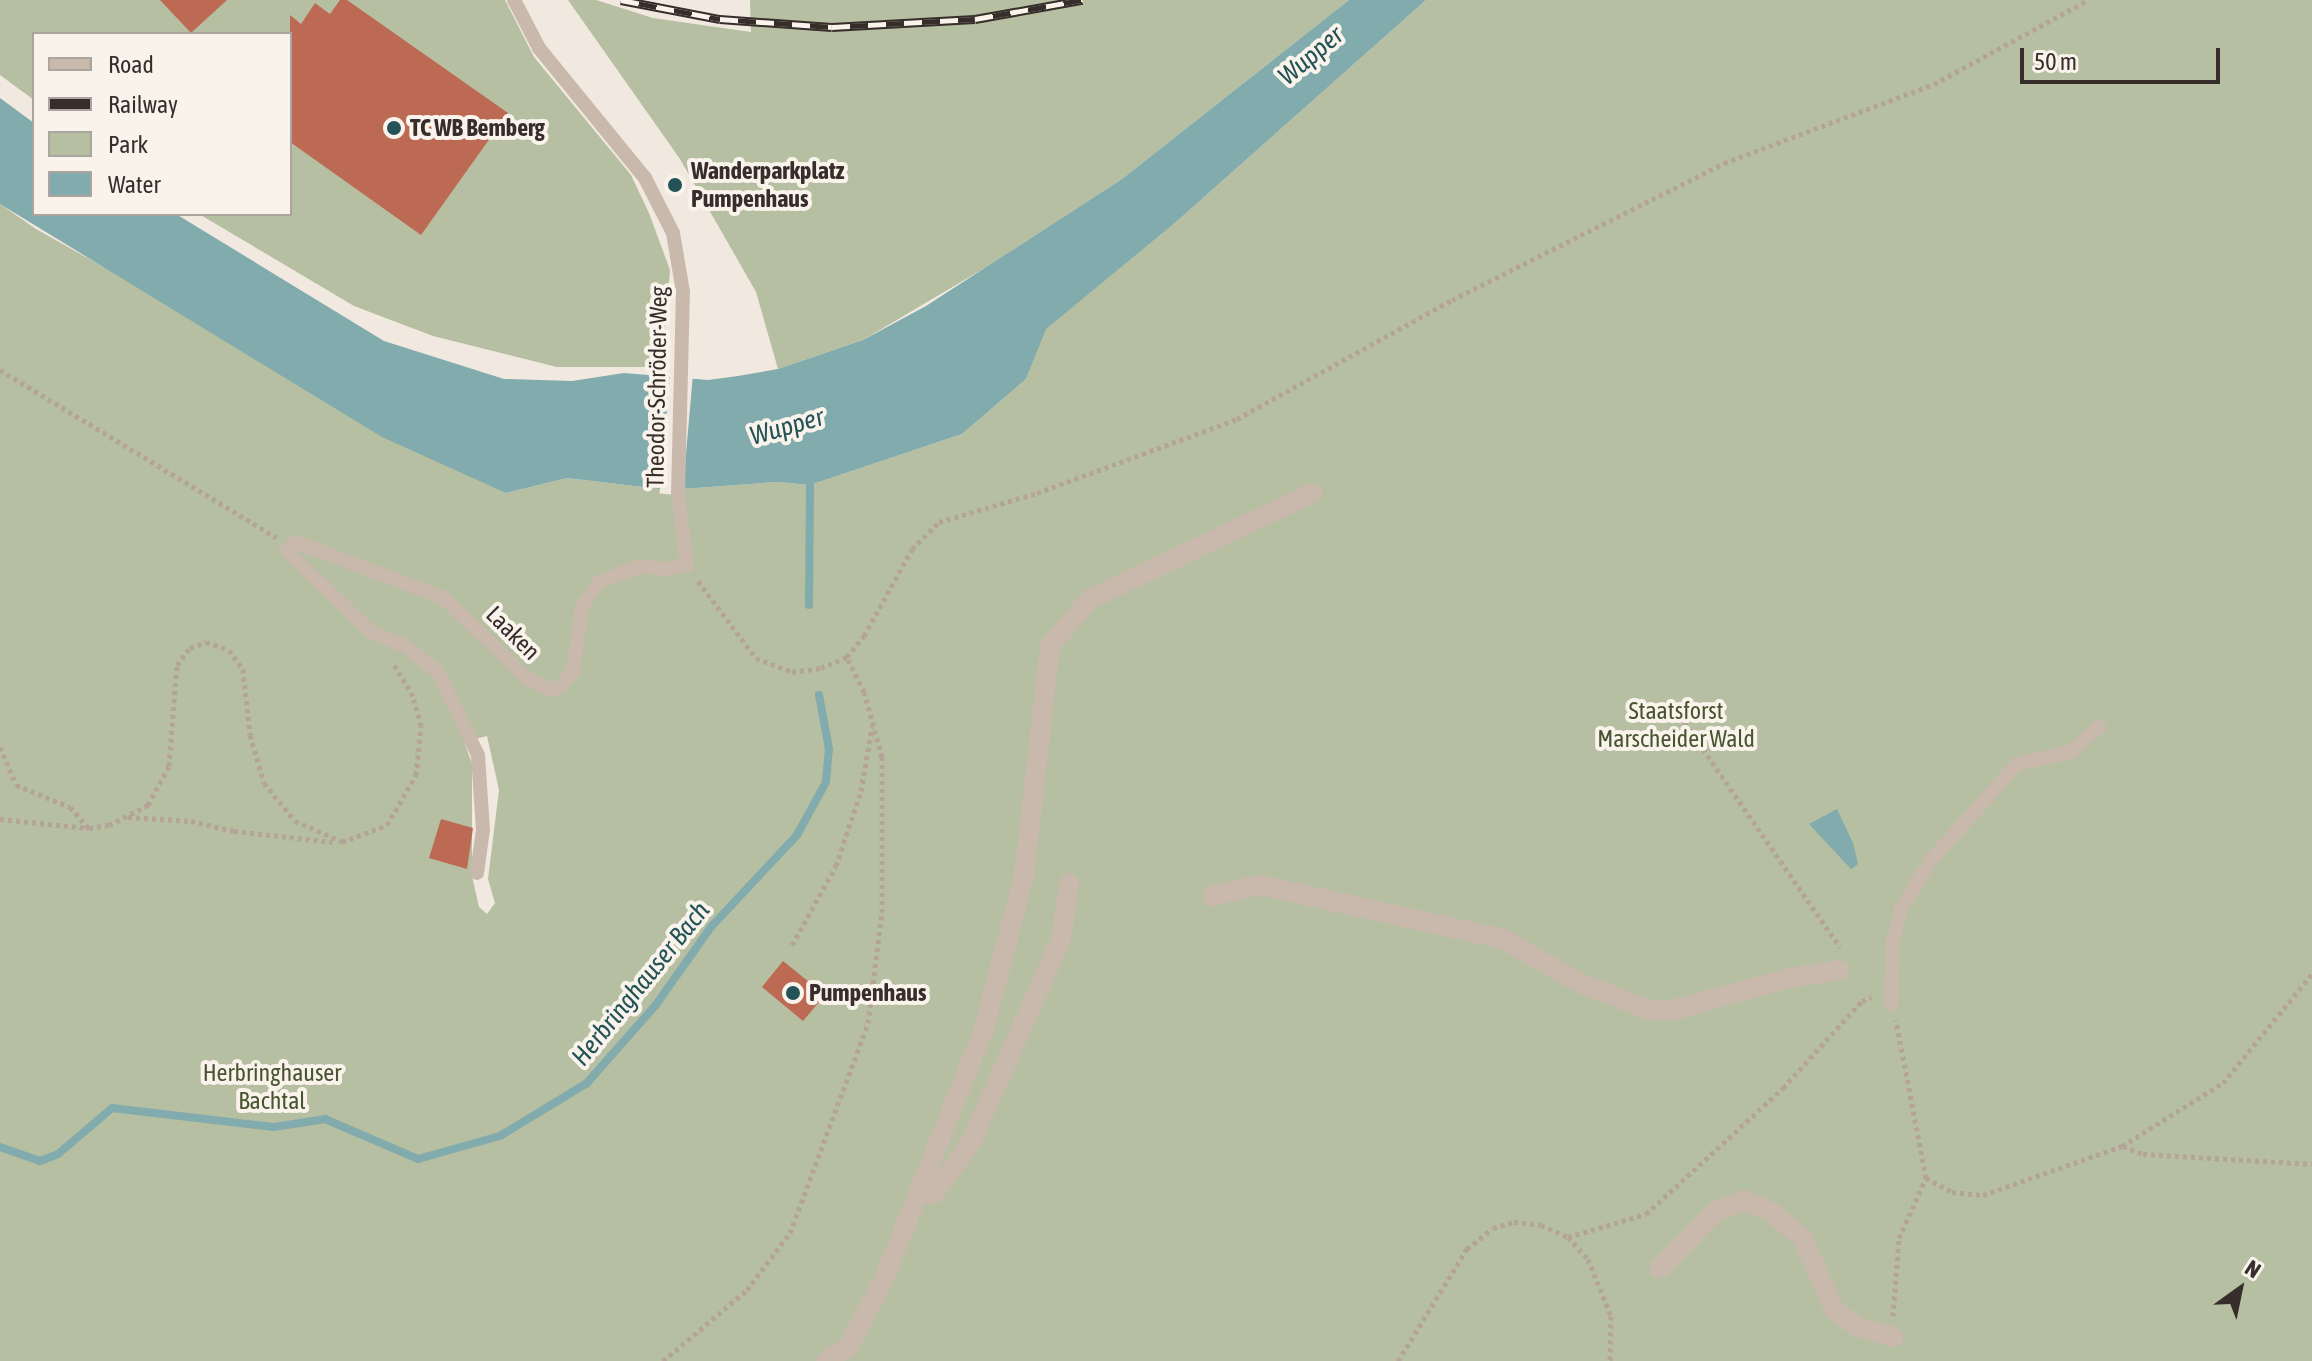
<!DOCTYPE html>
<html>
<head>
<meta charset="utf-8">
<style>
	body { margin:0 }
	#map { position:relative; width:2312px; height:1361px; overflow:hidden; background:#f1e9e0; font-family:"Asap Condensed",sans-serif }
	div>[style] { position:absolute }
	.green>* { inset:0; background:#b6bfa1 }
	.water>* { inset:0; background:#81abac }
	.pier>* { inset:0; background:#f1e9e0; transform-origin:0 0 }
	.stream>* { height:8px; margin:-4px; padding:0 4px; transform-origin:4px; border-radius:4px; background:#81abac }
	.building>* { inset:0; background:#bc6a53 }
	.path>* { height:5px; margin-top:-2.5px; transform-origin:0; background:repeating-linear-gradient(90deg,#b4a397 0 4px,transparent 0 8px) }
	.lane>* { height:14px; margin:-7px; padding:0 7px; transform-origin:7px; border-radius:7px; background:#c9b9ac }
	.street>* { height:20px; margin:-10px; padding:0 10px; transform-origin:10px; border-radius:10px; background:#c9b9ac }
	.rail>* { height:9px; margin-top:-4.5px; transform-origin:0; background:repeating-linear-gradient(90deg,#f9f3ec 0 18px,#372e2b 0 36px); box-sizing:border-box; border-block:2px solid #372e2b }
	.dots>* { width:22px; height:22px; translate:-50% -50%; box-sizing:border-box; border:4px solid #f9f3ec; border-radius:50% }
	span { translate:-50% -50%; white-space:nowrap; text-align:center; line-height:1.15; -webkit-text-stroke:8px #f9f3ec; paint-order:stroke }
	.poi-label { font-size:24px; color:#372e2b; font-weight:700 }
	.left { translate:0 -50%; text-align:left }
	.street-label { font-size:24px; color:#372e2b }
	.park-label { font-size:24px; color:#475430 }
	.water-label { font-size:26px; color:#235356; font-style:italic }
	.legend { position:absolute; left:32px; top:32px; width:260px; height:184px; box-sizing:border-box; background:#f9f3ec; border:2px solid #aba49f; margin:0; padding:10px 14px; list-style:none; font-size:24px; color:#372e2b }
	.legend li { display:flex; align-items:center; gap:16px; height:40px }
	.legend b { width:40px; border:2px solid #aba49f }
	.north { position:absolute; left:2200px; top:1249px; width:80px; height:80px; -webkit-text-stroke:6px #f9f3ec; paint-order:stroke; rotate:33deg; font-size:22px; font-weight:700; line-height:32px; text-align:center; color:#372e2b }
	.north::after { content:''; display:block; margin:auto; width:28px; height:36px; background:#372e2b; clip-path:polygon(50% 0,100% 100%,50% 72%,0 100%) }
	.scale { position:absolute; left:2020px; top:48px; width:200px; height:36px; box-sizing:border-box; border:4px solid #372e2b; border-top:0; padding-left:10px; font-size:24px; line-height:28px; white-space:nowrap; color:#372e2b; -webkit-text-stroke:6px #f9f3ec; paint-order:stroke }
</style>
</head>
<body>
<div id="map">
	<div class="green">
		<i style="clip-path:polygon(0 0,505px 0,534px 57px,631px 175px,649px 213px,670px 270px,662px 367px,557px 367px,433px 336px,354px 306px,199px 214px,290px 214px,290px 34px,34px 34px,34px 100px,0 75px)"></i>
		<i style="clip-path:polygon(568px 0,596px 0,653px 18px,751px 32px,750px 0,1349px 0,1122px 179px,988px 266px,863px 340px,778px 369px,756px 292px,680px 159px)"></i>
		<i style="clip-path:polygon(evenodd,1426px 0,2312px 0,2312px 1361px,0 1361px,0 204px,36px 229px,506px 493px,567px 478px,668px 490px,777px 482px,810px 485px,962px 434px,1026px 379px,1045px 329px,1176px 222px,1426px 0,487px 736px,499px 790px,488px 879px,495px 903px,487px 914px,479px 907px,472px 876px,472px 763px,464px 742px,487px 736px)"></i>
	</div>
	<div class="water">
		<i style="clip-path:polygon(1349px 0,1426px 0,1176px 222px,1046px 329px,1026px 379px,962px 434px,810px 485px,777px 482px,668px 490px,567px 478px,506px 493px,382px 437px,0 204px,0 98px,34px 123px,34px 214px,176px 214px,384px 341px,504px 379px,572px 381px,624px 373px,708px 380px,738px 376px,778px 369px,863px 340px,926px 306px,1122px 179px)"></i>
		<i style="clip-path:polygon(1837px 809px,1853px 843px,1858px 864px,1851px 869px,1809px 824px)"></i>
	</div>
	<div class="pier">
		<i style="left:670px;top:373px;width:23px;height:121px;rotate:5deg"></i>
	</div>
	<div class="stream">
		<i style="left:809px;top:605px;width:127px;rotate:-89.5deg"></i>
		<i style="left:0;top:1147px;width:42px;rotate:19.3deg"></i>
		<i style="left:40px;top:1161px;width:19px;rotate:-21deg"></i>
		<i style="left:58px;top:1154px;width:71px;rotate:-40.4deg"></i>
		<i style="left:112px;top:1108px;width:163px;rotate:6.7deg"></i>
		<i style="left:274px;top:1127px;width:52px;rotate:-8.9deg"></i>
		<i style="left:325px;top:1119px;width:101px;rotate:23.3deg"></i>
		<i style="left:418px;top:1159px;width:85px;rotate:-15.7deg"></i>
		<i style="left:500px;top:1136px;width:102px;rotate:-31.3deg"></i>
		<i style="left:587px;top:1083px;width:103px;rotate:-48.6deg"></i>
		<i style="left:655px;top:1006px;width:97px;rotate:-54.7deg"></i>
		<i style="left:711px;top:927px;width:126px;rotate:-46.9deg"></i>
		<i style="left:797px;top:835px;width:60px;rotate:-61.3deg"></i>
		<i style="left:826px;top:782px;width:33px;rotate:-85deg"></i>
		<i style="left:829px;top:749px;width:55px;rotate:-100.5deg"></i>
	</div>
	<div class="building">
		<i style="clip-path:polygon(160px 0,227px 0,191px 33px)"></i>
		<i style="clip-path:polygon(340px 0,347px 0,508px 113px,421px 235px,290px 142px,290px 15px,301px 24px,315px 3px,330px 14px)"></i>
		<i style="clip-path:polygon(441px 819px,473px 828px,467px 869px,429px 858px)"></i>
		<i style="clip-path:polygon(783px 961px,819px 990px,814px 996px,820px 1001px,803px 1021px,762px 987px)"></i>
	</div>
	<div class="path">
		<i style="left:0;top:370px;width:323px;rotate:31.2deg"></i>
		<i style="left:698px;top:581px;width:96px;rotate:53deg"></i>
		<i style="left:756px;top:658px;width:39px;rotate:21deg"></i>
		<i style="left:792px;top:672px;width:29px;rotate:-8deg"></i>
		<i style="left:821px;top:668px;width:28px;rotate:-23deg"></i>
		<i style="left:847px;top:657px;width:27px;rotate:-51deg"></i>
		<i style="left:864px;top:636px;width:99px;rotate:-61.1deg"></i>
		<i style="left:912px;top:549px;width:38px;rotate:-45deg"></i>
		<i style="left:939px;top:522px;width:102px;rotate:-16.5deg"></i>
		<i style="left:1037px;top:493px;width:213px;rotate:-20.3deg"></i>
		<i style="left:1237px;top:419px;width:246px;rotate:-29deg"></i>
		<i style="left:1452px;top:300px;width:305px;rotate:-26.7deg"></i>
		<i style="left:1724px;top:163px;width:224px;rotate:-20.6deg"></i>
		<i style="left:1934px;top:84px;width:175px;rotate:-28.6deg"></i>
		<i style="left:1680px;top:716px;width:281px;rotate:55.3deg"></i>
		<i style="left:0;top:747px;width:41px;rotate:67.2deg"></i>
		<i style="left:16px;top:785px;width:58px;rotate:22.2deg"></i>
		<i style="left:70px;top:807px;width:28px;rotate:48deg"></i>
		<i style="left:128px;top:817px;width:63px;rotate:3.6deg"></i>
		<i style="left:191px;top:821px;width:44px;rotate:13.1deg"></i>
		<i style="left:234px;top:831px;width:99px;rotate:6.4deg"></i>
		<i style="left:0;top:819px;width:89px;rotate:5.8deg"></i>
		<i style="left:89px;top:828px;width:20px;rotate:-9deg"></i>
		<i style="left:109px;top:825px;width:44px;rotate:-27.1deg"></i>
		<i style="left:148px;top:805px;width:44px;rotate:-61.7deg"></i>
		<i style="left:169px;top:766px;width:101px;rotate:-85.5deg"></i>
		<i style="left:177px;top:665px;width:21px;rotate:-53deg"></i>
		<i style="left:190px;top:648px;width:17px;rotate:-21deg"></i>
		<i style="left:206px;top:642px;width:24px;rotate:19deg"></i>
		<i style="left:229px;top:650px;width:24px;rotate:54deg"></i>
		<i style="left:243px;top:669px;width:66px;rotate:83.9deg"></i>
		<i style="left:250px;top:735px;width:50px;rotate:73.7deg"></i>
		<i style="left:264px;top:783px;width:49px;rotate:50.8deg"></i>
		<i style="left:295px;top:821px;width:52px;rotate:23.6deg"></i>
		<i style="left:342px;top:842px;width:48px;rotate:-20.7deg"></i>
		<i style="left:387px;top:825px;width:58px;rotate:-59.9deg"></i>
		<i style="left:416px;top:775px;width:49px;rotate:-84.2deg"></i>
		<i style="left:421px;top:726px;width:31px;rotate:-105deg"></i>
		<i style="left:413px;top:696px;width:39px;rotate:-121deg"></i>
		<i style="left:792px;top:945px;width:90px;rotate:-60.9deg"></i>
		<i style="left:836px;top:866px;width:79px;rotate:-71.6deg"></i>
		<i style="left:861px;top:791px;width:65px;rotate:-80.2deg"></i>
		<i style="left:2123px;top:1146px;width:22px;rotate:22deg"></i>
		<i style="left:2143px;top:1154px;width:169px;rotate:3.4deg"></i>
		<i style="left:1926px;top:1178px;width:30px;rotate:28deg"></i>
		<i style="left:1952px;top:1192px;width:31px;rotate:6deg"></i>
		<i style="left:1983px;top:1195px;width:147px;rotate:-19.4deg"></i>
		<i style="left:2122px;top:1146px;width:119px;rotate:-32deg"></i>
		<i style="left:2223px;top:1083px;width:141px;rotate:-50.8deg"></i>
		<i style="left:1568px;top:1237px;width:81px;rotate:-16.4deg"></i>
		<i style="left:1646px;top:1214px;width:186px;rotate:-42.6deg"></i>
		<i style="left:1783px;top:1088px;width:118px;rotate:-47.8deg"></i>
		<i style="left:1862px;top:1001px;width:10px;rotate:-24deg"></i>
		<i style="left:1893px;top:1316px;width:78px;rotate:-85.6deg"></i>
		<i style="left:1899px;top:1238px;width:66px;rotate:-65.8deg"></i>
		<i style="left:1926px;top:1178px;width:161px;rotate:-100.8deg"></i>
		<i style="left:663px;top:1361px;width:110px;rotate:-40.2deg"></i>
		<i style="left:747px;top:1290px;width:71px;rotate:-53deg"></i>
		<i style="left:790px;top:1233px;width:224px;rotate:-69.6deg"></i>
		<i style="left:868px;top:1023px;width:112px;rotate:-82.8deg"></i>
		<i style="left:882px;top:912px;width:155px;rotate:-90deg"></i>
		<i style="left:882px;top:757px;width:67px;rotate:-105.5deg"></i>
		<i style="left:864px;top:692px;width:39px;rotate:-116deg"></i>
		<i style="left:1398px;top:1361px;width:132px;rotate:-58.4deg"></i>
		<i style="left:1467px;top:1249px;width:33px;rotate:-39deg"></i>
		<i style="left:1493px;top:1228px;width:22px;rotate:-16deg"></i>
		<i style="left:1514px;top:1222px;width:27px;rotate:6deg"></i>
		<i style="left:1541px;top:1225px;width:30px;rotate:24deg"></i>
		<i style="left:1568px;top:1237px;width:30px;rotate:48deg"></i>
		<i style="left:1588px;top:1259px;width:61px;rotate:68deg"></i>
		<i style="left:1611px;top:1316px;width:45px;rotate:91.3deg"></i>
	</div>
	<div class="lane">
		<i style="left:477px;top:873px;width:43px;rotate:-82.1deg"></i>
		<i style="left:483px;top:830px;width:75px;rotate:-93.8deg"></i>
		<i style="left:478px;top:755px;width:93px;rotate:-116deg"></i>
		<i style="left:437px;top:671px;width:41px;rotate:-142deg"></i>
		<i style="left:405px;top:646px;width:38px;rotate:-157deg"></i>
		<i style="left:370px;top:631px;width:115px;rotate:-136.1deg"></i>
		<i style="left:287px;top:551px;width:13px;rotate:-45deg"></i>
		<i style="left:296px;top:542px;width:158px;rotate:20.7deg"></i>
		<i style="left:444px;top:598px;width:117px;rotate:44deg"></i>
		<i style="left:528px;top:679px;width:25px;rotate:26deg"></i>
		<i style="left:551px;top:690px;width:11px;rotate:-22deg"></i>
		<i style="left:561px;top:686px;width:19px;rotate:-51deg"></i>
		<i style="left:573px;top:671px;width:66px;rotate:-82.1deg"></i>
		<i style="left:582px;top:606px;width:29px;rotate:-55deg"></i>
		<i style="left:599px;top:582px;width:44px;rotate:-21.3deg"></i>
		<i style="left:640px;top:566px;width:25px;rotate:7deg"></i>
		<i style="left:665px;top:569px;width:22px;rotate:-10deg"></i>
		<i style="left:687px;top:565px;width:72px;rotate:-97.2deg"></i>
		<i style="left:678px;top:494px;width:202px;rotate:-88.6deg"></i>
		<i style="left:683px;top:292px;width:60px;rotate:-99.6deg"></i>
		<i style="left:673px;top:233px;width:62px;rotate:-117deg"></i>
		<i style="left:645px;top:178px;width:168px;rotate:-129.2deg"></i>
		<i style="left:539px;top:48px;width:54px;rotate:-117.5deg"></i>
		<i style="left:1891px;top:1004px;width:62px;rotate:-88.2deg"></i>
		<i style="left:1893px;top:942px;width:34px;rotate:-76deg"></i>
		<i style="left:1901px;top:909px;width:57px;rotate:-58.5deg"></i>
		<i style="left:1931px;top:860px;width:129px;rotate:-48.1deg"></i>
		<i style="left:2017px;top:764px;width:55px;rotate:-12.5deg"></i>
		<i style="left:2071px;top:752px;width:38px;rotate:-42deg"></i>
	</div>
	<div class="street">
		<i style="left:1212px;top:896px;width:49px;rotate:-12.9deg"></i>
		<i style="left:1260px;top:885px;width:249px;rotate:12.5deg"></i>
		<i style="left:1503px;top:939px;width:84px;rotate:29.9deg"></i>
		<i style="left:1576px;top:981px;width:78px;rotate:21.9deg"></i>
		<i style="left:1648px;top:1010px;width:25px"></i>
		<i style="left:1673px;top:1010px;width:120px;rotate:-15.4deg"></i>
		<i style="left:1789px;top:978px;width:51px;rotate:-9.1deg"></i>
		<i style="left:918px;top:1194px;width:16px"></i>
		<i style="left:934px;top:1194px;width:64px;rotate:-54.6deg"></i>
		<i style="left:971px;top:1142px;width:222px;rotate:-66.1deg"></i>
		<i style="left:1061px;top:939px;width:56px;rotate:-81.7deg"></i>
		<i style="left:1660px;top:1268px;width:78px;rotate:-45.5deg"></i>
		<i style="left:1715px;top:1212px;width:31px;rotate:-22deg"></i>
		<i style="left:1744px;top:1200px;width:30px;rotate:24deg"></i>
		<i style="left:1771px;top:1212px;width:40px;rotate:39deg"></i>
		<i style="left:1802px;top:1237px;width:81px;rotate:66deg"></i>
		<i style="left:1835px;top:1311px;width:28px;rotate:35deg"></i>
		<i style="left:1858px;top:1327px;width:37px;rotate:16deg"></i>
		<i style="left:826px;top:1361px;width:26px;rotate:-32deg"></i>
		<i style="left:848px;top:1347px;width:77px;rotate:-62.1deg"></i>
		<i style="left:884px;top:1279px;width:269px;rotate:-68.2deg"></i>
		<i style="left:984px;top:1029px;width:159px;rotate:-75.4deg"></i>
		<i style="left:1024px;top:875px;width:230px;rotate:-83.5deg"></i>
		<i style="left:1050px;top:646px;width:62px;rotate:-49.6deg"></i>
		<i style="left:1090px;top:599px;width:246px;rotate:-25.5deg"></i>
	</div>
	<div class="rail">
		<i style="left:621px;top:0;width:101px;rotate:10.9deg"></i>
		<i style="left:720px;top:19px;width:112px;rotate:4.1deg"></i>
		<i style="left:832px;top:27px;width:143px;rotate:-3.2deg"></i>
		<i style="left:975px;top:19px;width:109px;rotate:-10.1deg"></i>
	</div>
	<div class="dots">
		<i style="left:394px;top:128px;background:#235356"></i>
		<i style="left:675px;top:185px;background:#235356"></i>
		<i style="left:793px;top:993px;background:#235356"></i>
	</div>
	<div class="poi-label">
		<span class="left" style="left:410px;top:128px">TC WB Bemberg</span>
		<span class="left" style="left:691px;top:185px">Wanderparkplatz<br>Pumpenhaus</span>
		<span class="left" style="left:809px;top:993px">Pumpenhaus</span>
	</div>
	<div class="street-label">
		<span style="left:657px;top:387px;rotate:-89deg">Theodor-Schröder-Weg</span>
		<span style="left:513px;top:633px;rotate:45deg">Laaken</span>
	</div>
	<div class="park-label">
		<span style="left:1676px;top:725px">Staatsforst<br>Marscheider Wald</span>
		<span style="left:272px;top:1087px">Herbringhauser<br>Bachtal</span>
	</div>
	<div class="water-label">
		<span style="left:1311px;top:56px;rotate:-40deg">Wupper</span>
		<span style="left:787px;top:427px;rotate:-16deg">Wupper</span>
		<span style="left:641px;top:984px;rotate:-51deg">Herbringhauser Bach</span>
	</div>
	<ul class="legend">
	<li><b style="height:10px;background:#c9b9ac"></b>Road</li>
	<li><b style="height:10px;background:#372e2b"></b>Railway</li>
	<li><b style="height:22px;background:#b6bfa1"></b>Park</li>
	<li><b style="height:22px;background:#81abac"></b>Water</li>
	</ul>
	<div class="north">N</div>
	<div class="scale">50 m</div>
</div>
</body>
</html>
